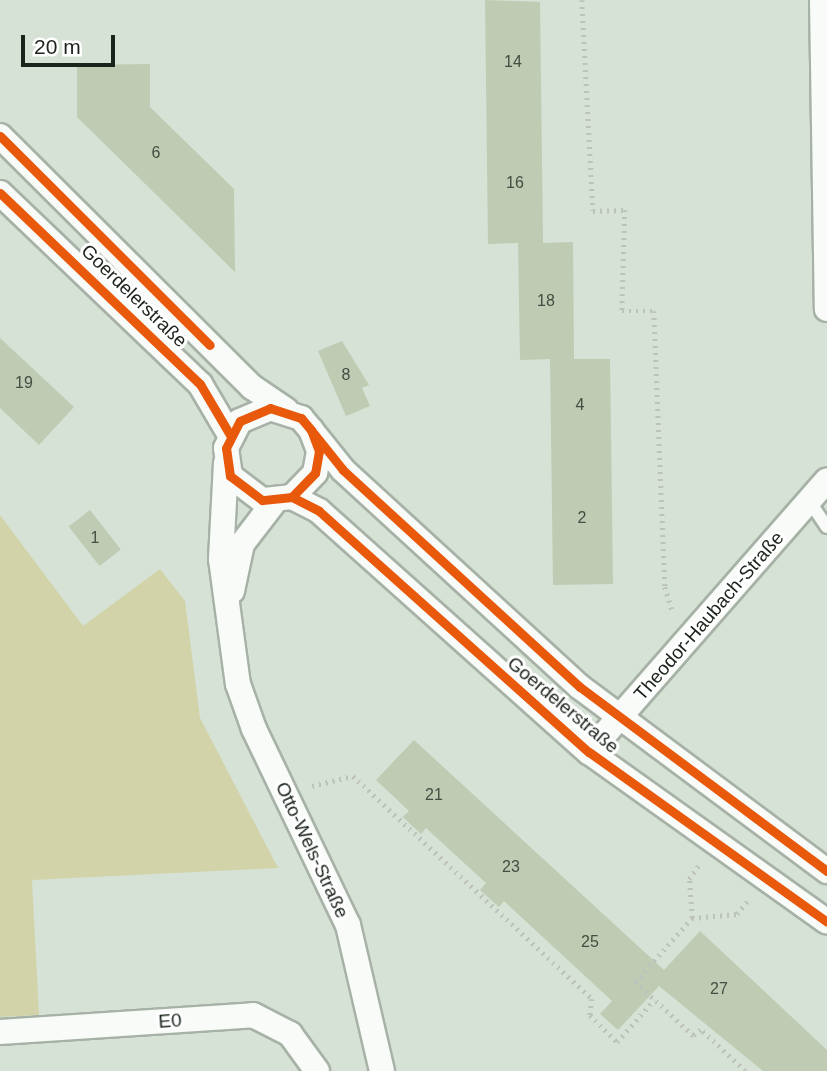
<!DOCTYPE html>
<html>
<head>
<meta charset="utf-8">
<style>
	body { margin:0 }
	#map { position:relative; width:827px; height:1071px; overflow:hidden; background:#d5e2d5; font-family:Helvetica,sans-serif }
	div>[style] { position:absolute }
	.green>* { inset:0; background:#d2d3a9 }
	.building>* { inset:0; background:#bfcbb3; transform-origin:0 0 }
	.path>* { height:4.5px; margin-top:-2.25px; transform-origin:0; background:repeating-linear-gradient(90deg,#bdc2bd 0 2px,transparent 0 7px) }
	.roads { filter:drop-shadow(2px 0 #a7b2a7) drop-shadow(-2px 0 #a7b2a7) drop-shadow(0 2px #a7b2a7) drop-shadow(0 -2px #a7b2a7) }
	.service>* { height:12px; margin:-6px; padding:0 6px; transform-origin:6px; border-radius:6px; background:#f9fbf9 }
	.minor>* { height:24px; margin:-12px; padding:0 12px; transform-origin:12px; border-radius:12px; background:#f9fbf9 }
	.cycleway>* { height:9px; margin:-4.5px; padding:0 4.5px; transform-origin:4.5px; border-radius:4.5px; background:#e8590c }
	span { translate:-50% -50%; white-space:nowrap; text-align:center; line-height:1.15; -webkit-text-stroke:6px #fff; paint-order:stroke }
	.number-label { font-size:16px; color:#444e42 }
	.number-label span { -webkit-text-stroke-width:0 }
	.street-label { font-size:19px; color:#1b241c }
	.scale { position:absolute; left:21px; top:35px; width:94px; height:32px; box-sizing:border-box; border:4px solid #1b241c; border-top:0; padding-left:9px; font-size:21px; line-height:24px; white-space:nowrap; color:#1b241c; -webkit-text-stroke:5px #fff; paint-order:stroke }
</style>
</head>
<body>
<div id="map">
	<div class="green">
		<i style="clip-path:polygon(0 515px,83px 626px,160px 569px,185px 601px,200px 718px,278px 868px,32px 880px,39px 1015px,0 1017px)"></i>
	</div>
	<div class="building">
		<i style="clip-path:polygon(485px 0,540px 2px,543px 243px,573px 242px,574px 359px,610px 359px,613px 584px,553px 585px,550px 359px,520px 360px,518px 243px,488px 244px)"></i>
		<i style="clip-path:polygon(150px 64px,150px 107px,234px 189px,235px 272px,77px 117px,77px 65px)"></i>
		<i style="clip-path:polygon(0 338px,74px 407px,39px 445px,0 408px)"></i>
		<i style="clip-path:polygon(342px 341px,369px 385px,362px 388px,370px 406px,346px 416px,318px 351px)"></i>
		<i style="left:90px;top:510px;width:50px;height:27px;rotate:52deg"></i>
		<i style="clip-path:polygon(414px 740px,664px 970px,700px 931px,827px 1050px,827px 1071px,763px 1071px,659px 986px,618px 1030px,600px 1014px,612px 1001px,504px 901px,499px 907px,480px 890px,486px 883px,426px 828px,421px 834px,403px 817px,409px 811px,376px 780px)"></i>
	</div>
	<div class="path">
		<i style="left:582px;top:0;width:211px;rotate:87deg"></i>
		<i style="left:593px;top:211px;width:32px;rotate:-2deg"></i>
		<i style="left:625px;top:210px;width:101px;rotate:91.7deg"></i>
		<i style="left:622px;top:311px;width:32px"></i>
		<i style="left:654px;top:311px;width:276px;rotate:87.7deg"></i>
		<i style="left:665px;top:587px;width:27px;rotate:73deg"></i>
		<i style="left:312px;top:786px;width:42px;rotate:-13.7deg"></i>
		<i style="left:353px;top:776px;width:327px;rotate:43deg"></i>
		<i style="left:592px;top:999px;width:16px;rotate:97deg"></i>
		<i style="left:590px;top:1015px;width:38px;rotate:45deg"></i>
		<i style="left:617px;top:1042px;width:56px;rotate:-48.6deg"></i>
		<i style="left:692px;top:918px;width:39px;rotate:-94deg"></i>
		<i style="left:689px;top:879px;width:19px;rotate:-55deg"></i>
		<i style="left:745px;top:1071px;width:60px;rotate:-137deg"></i>
		<i style="left:701px;top:1030px;width:10px;rotate:143deg"></i>
		<i style="left:693px;top:1036px;width:79px;rotate:-137deg"></i>
		<i style="left:635px;top:982px;width:86px;rotate:-48.3deg"></i>
		<i style="left:692px;top:918px;width:45px;rotate:-5.1deg"></i>
		<i style="left:737px;top:914px;width:21px;rotate:-51deg"></i>
	</div>
	<div class="roads">
		<div class="service">
			<i style="left:810px;top:502px;width:30px;rotate:56deg"></i>
		</div>
		<div class="minor">
			<i style="left:822px;top:0;width:309px;rotate:89.1deg"></i>
			<i style="left:0;top:136px;width:356px;rotate:44.9deg"></i>
			<i style="left:252px;top:387px;width:41px;rotate:34.1deg"></i>
			<i style="left:0;top:193px;width:277px;rotate:43.7deg"></i>
			<i style="left:200px;top:384px;width:59px;rotate:59.5deg"></i>
			<i style="left:311px;top:430px;width:22px;rotate:69deg"></i>
			<i style="left:319px;top:451px;width:22px;rotate:100deg"></i>
			<i style="left:315px;top:473px;width:33px;rotate:134deg"></i>
			<i style="left:292px;top:497px;width:30px;rotate:174deg"></i>
			<i style="left:262px;top:500px;width:40px;rotate:-143deg"></i>
			<i style="left:230px;top:476px;width:28px;rotate:-98deg"></i>
			<i style="left:226px;top:448px;width:30px;rotate:-63deg"></i>
			<i style="left:240px;top:421px;width:33px;rotate:-23deg"></i>
			<i style="left:270px;top:408px;width:33px;rotate:18deg"></i>
			<i style="left:301px;top:418px;width:16px;rotate:50deg"></i>
			<i style="left:311px;top:430px;width:51px;rotate:51.3deg"></i>
			<i style="left:343px;top:470px;width:321px;rotate:42.5deg"></i>
			<i style="left:580px;top:687px;width:308px;rotate:36.7deg"></i>
			<i style="left:226px;top:463px;width:96px;rotate:93deg"></i>
			<i style="left:221px;top:559px;width:126px;rotate:82.3deg"></i>
			<i style="left:238px;top:684px;width:48px;rotate:70.4deg"></i>
			<i style="left:254px;top:729px;width:217px;rotate:64.4deg"></i>
			<i style="left:348px;top:925px;width:150px;rotate:76.9deg"></i>
			<i style="left:292px;top:497px;width:30px;rotate:27deg"></i>
			<i style="left:319px;top:511px;width:362px;rotate:41.8deg"></i>
			<i style="left:589px;top:752px;width:292px;rotate:35.5deg"></i>
			<i style="left:232px;top:591px;width:48px;rotate:-78deg"></i>
			<i style="left:242px;top:544px;width:54px;rotate:-52.5deg"></i>
			<i style="left:589px;top:752px;width:361px;rotate:-48.8deg"></i>
			<i style="left:0;top:1032px;width:254px;rotate:-3.8deg"></i>
			<i style="left:253px;top:1015px;width:42px;rotate:27.2deg"></i>
			<i style="left:290px;top:1034px;width:46px;rotate:53.9deg"></i>
		</div>
	</div>
	<div class="cycleway">
		<i style="left:0;top:136px;width:296px;rotate:44.9deg"></i>
		<i style="left:0;top:193px;width:277px;rotate:43.7deg"></i>
		<i style="left:200px;top:384px;width:59px;rotate:59.5deg"></i>
		<i style="left:311px;top:430px;width:22px;rotate:69deg"></i>
		<i style="left:319px;top:451px;width:22px;rotate:100deg"></i>
		<i style="left:315px;top:473px;width:33px;rotate:134deg"></i>
		<i style="left:292px;top:497px;width:30px;rotate:174deg"></i>
		<i style="left:262px;top:500px;width:40px;rotate:-143deg"></i>
		<i style="left:230px;top:476px;width:28px;rotate:-98deg"></i>
		<i style="left:226px;top:448px;width:30px;rotate:-63deg"></i>
		<i style="left:240px;top:421px;width:33px;rotate:-23deg"></i>
		<i style="left:270px;top:408px;width:33px;rotate:18deg"></i>
		<i style="left:301px;top:418px;width:16px;rotate:50deg"></i>
		<i style="left:311px;top:430px;width:51px;rotate:51.3deg"></i>
		<i style="left:343px;top:470px;width:321px;rotate:42.5deg"></i>
		<i style="left:580px;top:687px;width:308px;rotate:36.7deg"></i>
		<i style="left:292px;top:497px;width:30px;rotate:27deg"></i>
		<i style="left:319px;top:511px;width:362px;rotate:41.8deg"></i>
		<i style="left:589px;top:752px;width:292px;rotate:35.5deg"></i>
	</div>
	<div class="number-label">
		<span style="left:513px;top:62px">14</span>
		<span style="left:156px;top:153px">6</span>
		<span style="left:515px;top:183px">16</span>
		<span style="left:546px;top:301px">18</span>
		<span style="left:346px;top:375px">8</span>
		<span style="left:24px;top:383px">19</span>
		<span style="left:580px;top:405px">4</span>
		<span style="left:582px;top:518px">2</span>
		<span style="left:95px;top:538px">1</span>
		<span style="left:434px;top:795px">21</span>
		<span style="left:511px;top:867px">23</span>
		<span style="left:590px;top:942px">25</span>
		<span style="left:719px;top:989px">27</span>
	</div>
	<div class="street-label">
		<span style="left:134px;top:296px;rotate:44deg">Goerdelerstraße</span>
		<span style="left:709px;top:616px;rotate:-49deg">Theodor-Haubach-Straße</span>
		<span style="left:563px;top:705px;rotate:40deg">Goerdelerstraße</span>
		<span style="left:312px;top:850px;rotate:65deg">Otto-Wels-Straße</span>
		<span style="left:170px;top:1021px;rotate:-4deg">E0</span>
	</div>
	<div class="scale">20 m</div>
</div>
</body>
</html>
